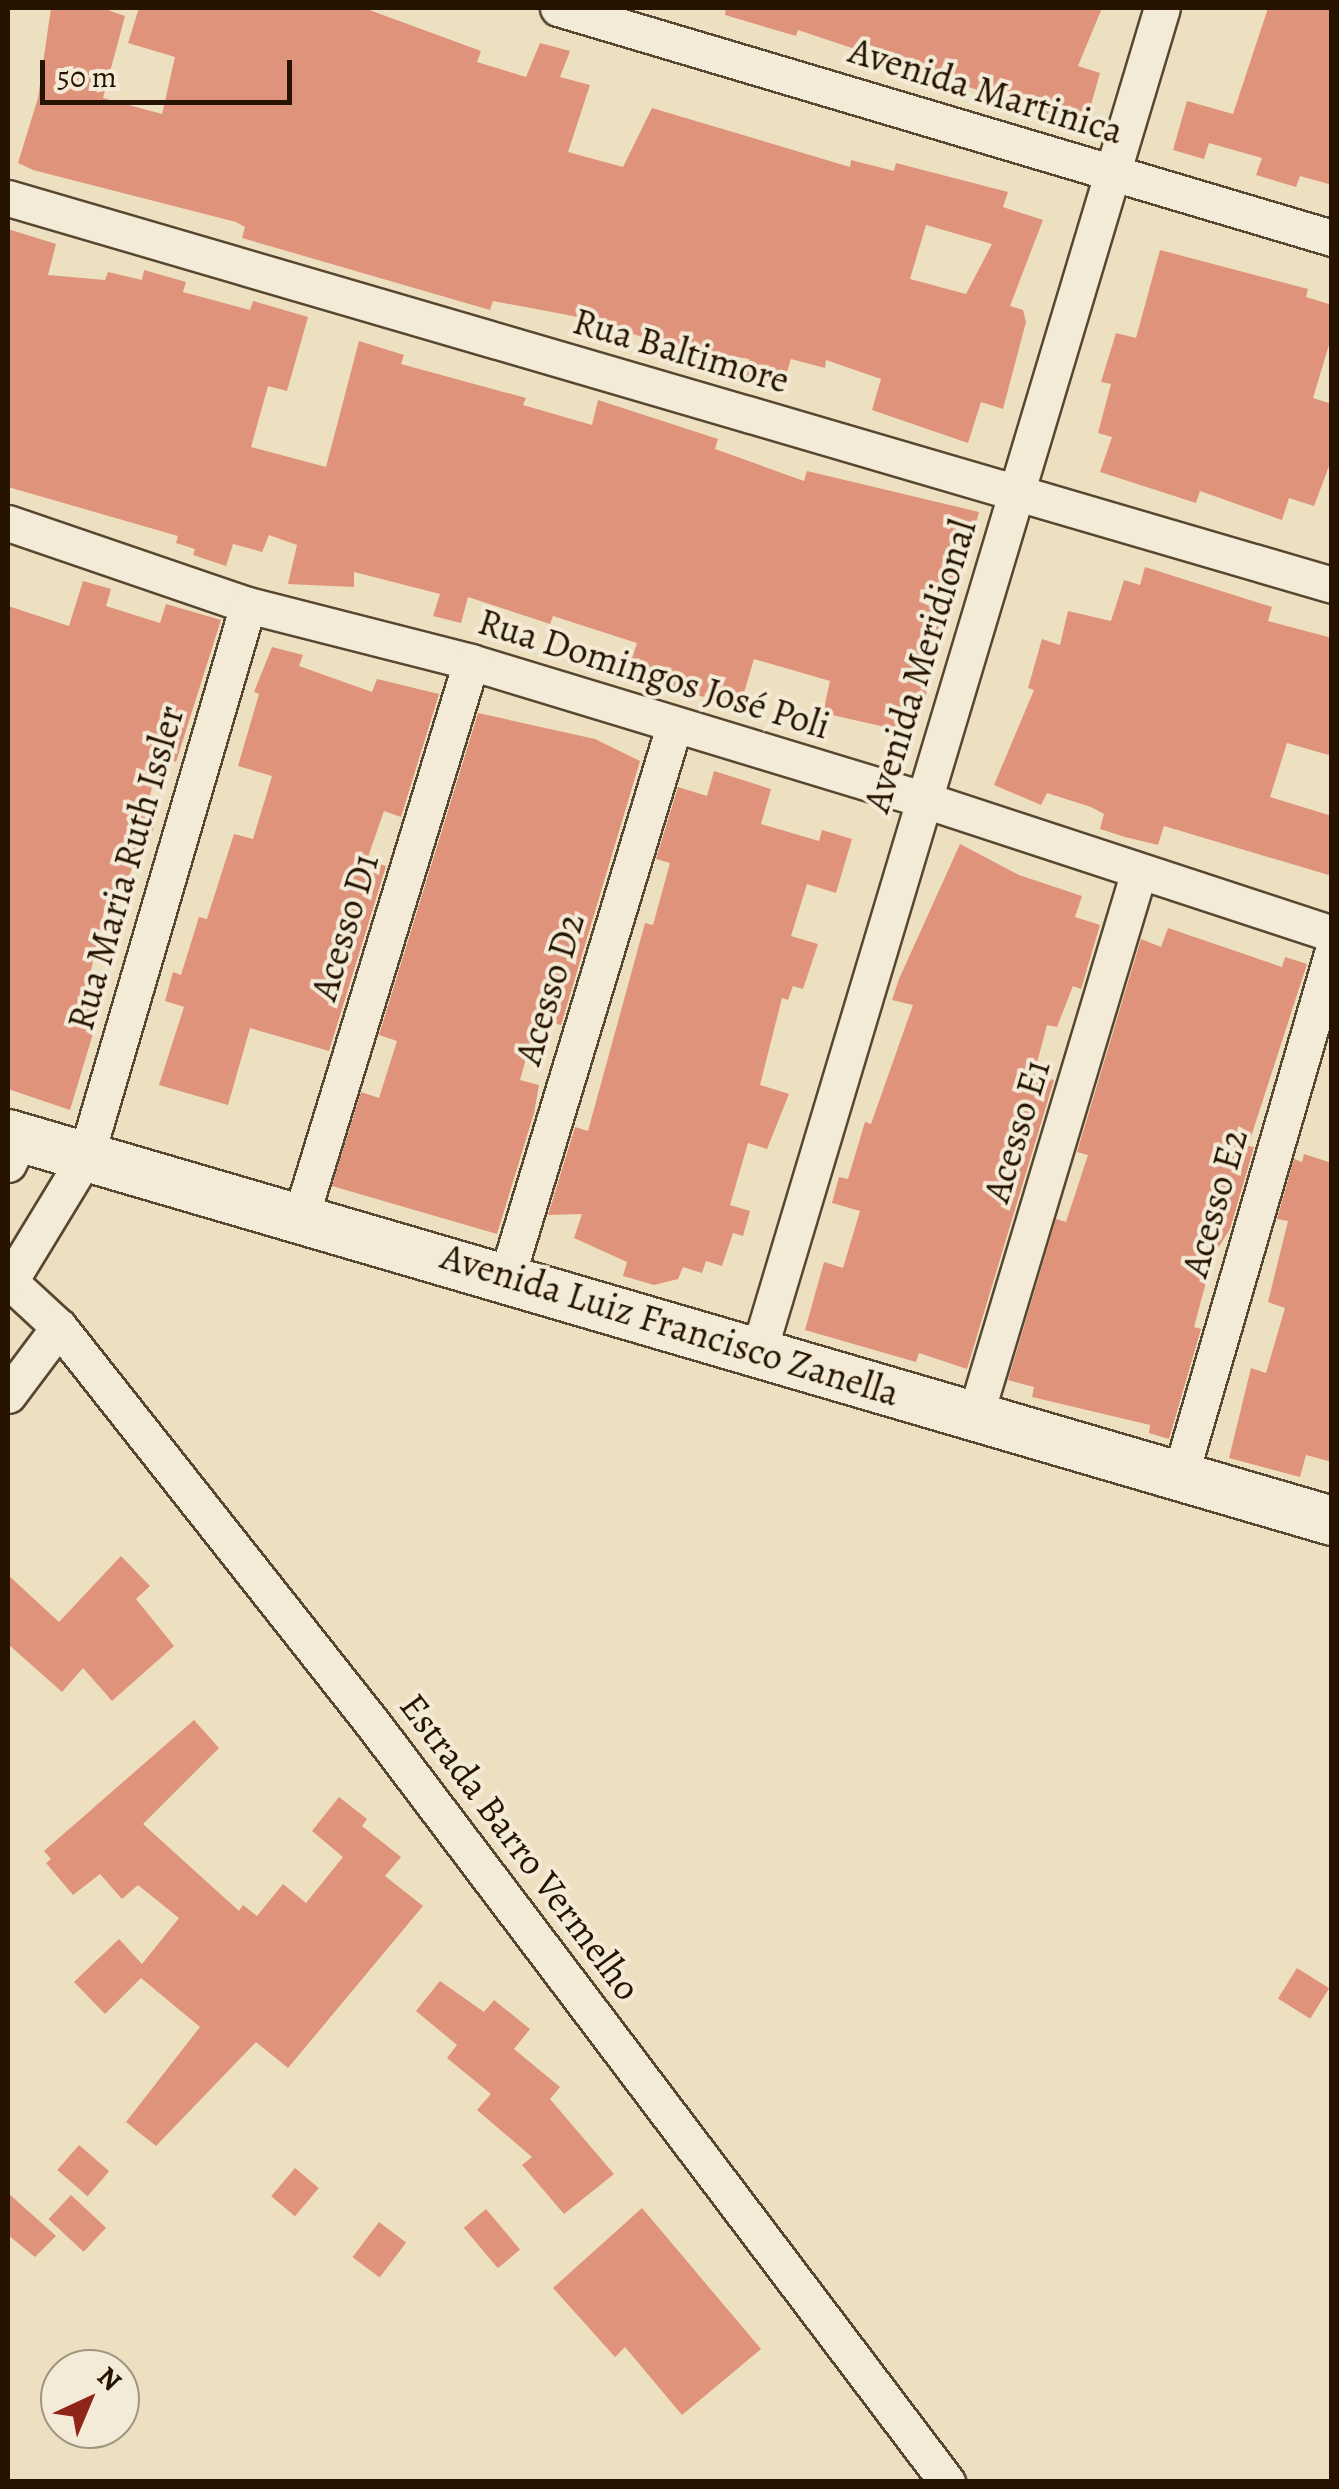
<!DOCTYPE html>
<html>
<head>
<meta charset="utf-8">
<style>
	body { margin:0 }
	#map { position:relative; width:1339px; height:2489px; overflow:hidden; background:#ede0c1; font-family:Alegreya,serif }
	div>[style] { position:absolute }
	.building>* { inset:0; background:#df937b; transform-origin:0 0 }
	.roads { filter:drop-shadow(2px 0 #584730) drop-shadow(-2px 0 #584730) drop-shadow(0 2px #584730) drop-shadow(0 -2px #584730) }
	.street>* { height:35px; margin:-17.5px; padding:0 17.5px; transform-origin:17.5px; border-radius:17.5px; background:#f3ebd7 }
	.secondary>* { height:48px; margin:-24px; padding:0 24px; transform-origin:24px; border-radius:24px; background:#f3ebd7 }
	span { translate:-50% -50%; white-space:nowrap; text-align:center; line-height:1.15; -webkit-text-stroke:8px #f3ebd7; paint-order:stroke }
	.street-label { font-size:38px; color:#261400 }
	.frame { position:absolute; inset:0; border:10px solid #261400; pointer-events:none }
	.north { position:absolute; left:40px; top:2349px; width:100px; height:100px; box-sizing:border-box; background:#f3ebd7; border:2px solid #a19581; border-radius:50%; rotate:44deg; font-size:28px; font-weight:700; line-height:40px; text-align:center; color:#261400 }
	.north::after { content:''; display:block; margin:auto; width:35px; height:45px; background:#8f2418; clip-path:polygon(50% 0,100% 100%,50% 72%,0 100%) }
	.scale { position:absolute; left:40px; top:60px; width:252px; height:45px; box-sizing:border-box; border:5px solid #261400; border-top:0; padding-left:12px; font-size:30px; line-height:35px; white-space:nowrap; color:#261400; -webkit-text-stroke:8px #f3ebd7; paint-order:stroke }
</style>
</head>
<body>
<div id="map">
	<div class="building">
		<i style="clip-path:polygon(evenodd,51px 8px,102px 8px,125px 16px,103px 98px,162px 114px,175px 57px,128px 43px,139px 8px,364px 8px,481px 51px,477px 62px,526px 77px,540px 43px,570px 51px,560px 77px,590px 85px,568px 152px,623px 167px,652px 108px,850px 167px,851px 160px,894px 171px,896px 163px,1008px 192px,1003px 207px,1043px 220px,1010px 306px,1023px 310px,1026px 322px,1003px 409px,981px 402px,968px 443px,872px 410px,881px 379px,826px 360px,825px 368px,791px 359px,782px 388px,769px 387px,744px 381px,749px 359px,673px 346px,573px 316px,493px 301px,490px 310px,242px 238px,245px 227px,236px 222px,33px 170px,18px 163px,38px 98px,51px 8px,926px 225px,992px 244px,966px 294px,910px 279px,926px 225px)"></i>
		<i style="clip-path:polygon(726px 8px,1102px 8px,1078px 66px,1100px 73px,1085px 126px,798px 30px,796px 36px,725px 15px)"></i>
		<i style="clip-path:polygon(1268px 8px,1332px 8px,1332px 185px,1300px 176px,1296px 187px,1256px 175px,1262px 158px,1209px 143px,1204px 159px,1173px 150px,1187px 101px,1233px 114px)"></i>
		<i style="clip-path:polygon(8px 229px,56px 244px,48px 275px,105px 280px,108px 272px,142px 280px,144px 270px,186px 282px,183px 292px,250px 310px,253px 301px,308px 317px,287px 391px,268px 386px,251px 447px,326px 467px,359px 341px,404px 355px,401px 364px,526px 398px,523px 405px,592px 425px,598px 400px,718px 439px,715px 449px,804px 481px,807px 471px,979px 512px,923px 705px,910px 702px,903px 731px,823px 713px,830px 681px,754px 659px,741px 703px,706px 692px,704px 697px,627px 674px,637px 643px,553px 616px,550px 624px,468px 597px,461px 623px,433px 616px,440px 594px,354px 572px,354px 587px,288px 584px,297px 545px,269px 535px,262px 552px,233px 544px,226px 566px,193px 555px,195px 549px,176px 543px,178px 536px,8px 487px)"></i>
		<i style="clip-path:polygon(1160px 250px,1308px 289px,1306px 297px,1332px 305px,1332px 335px,1313px 398px,1332px 404px,1332px 458px,1314px 506px,1289px 498px,1282px 520px,1200px 491px,1196px 503px,1100px 472px,1112px 437px,1098px 433px,1111px 384px,1101px 382px,1116px 333px,1136px 338px)"></i>
		<i style="clip-path:polygon(1145px 567px,1272px 607px,1268px 621px,1332px 638px,1332px 756px,1287px 743px,1270px 797px,1332px 816px,1332px 876px,1164px 826px,1158px 845px,1125px 837px,1100px 829px,1104px 814px,1091px 807px,1047px 793px,1041px 805px,994px 785px,1034px 690px,1028px 688px,1042px 639px,1060px 645px,1068px 611px,1111px 621px,1124px 580px,1140px 585px)"></i>
		<i style="clip-path:polygon(83px 581px,111px 589px,106px 606px,160px 623px,166px 604px,221px 620px,176px 762px,160px 756px,146px 811px,158px 815px,149px 842px,142px 840px,120px 902px,107px 898px,84px 1002px,101px 1007px,70px 1110px,8px 1089px,8px 606px,69px 626px)"></i>
		<i style="clip-path:polygon(272px 647px,303px 655px,299px 666px,372px 692px,377px 679px,439px 694px,401px 817px,384px 811px,367px 860px,386px 866px,329px 1051px,250px 1028px,228px 1105px,159px 1085px,184px 1007px,165px 1001px,173px 972px,181px 975px,199px 917px,207px 919px,234px 834px,253px 839px,272px 776px,238px 766px,259px 694px,254px 692px)"></i>
		<i style="clip-path:polygon(478px 713px,595px 739px,640px 761px,561px 1025px,537px 1019px,520px 1080px,539px 1085px,534px 1113px,497px 1234px,332px 1186px,361px 1092px,379px 1098px,397px 1041px,379px 1035px)"></i>
		<i style="clip-path:polygon(714px 771px,771px 789px,761px 824px,819px 841px,822px 830px,852px 839px,836px 893px,807px 884px,791px 936px,818px 944px,803px 989px,793px 986px,788px 1000px,782px 998px,760px 1085px,789px 1094px,767px 1149px,748px 1143px,730px 1205px,750px 1211px,743px 1236px,733px 1233px,722px 1266px,706px 1261px,702px 1273px,683px 1267px,678px 1279px,654px 1285px,623px 1276px,627px 1262px,574px 1238px,582px 1214px,548px 1215px,575px 1127px,588px 1131px,645px 923px,653px 925px,670px 863px,656px 859px,678px 787px,707px 796px)"></i>
		<i style="clip-path:polygon(960px 844px,1019px 875px,1082px 896px,1075px 917px,1100px 925px,1081px 989px,1073px 986px,1057px 1027px,1047px 1025px,1034px 1074px,1054px 1080px,967px 1369px,919px 1353px,916px 1362px,805px 1330px,824px 1262px,843px 1268px,860px 1211px,832px 1203px,839px 1177px,848px 1179px,865px 1122px,871px 1124px,913px 1005px,892px 1000px,899px 979px)"></i>
		<i style="clip-path:polygon(1168px 928px,1282px 967px,1285px 957px,1307px 964px,1248px 1146px,1254px 1147px,1230px 1229px,1213px 1256px,1194px 1327px,1201px 1329px,1169px 1439px,1149px 1433px,1150px 1425px,1032px 1397px,1034px 1387px,1008px 1380px,1056px 1219px,1066px 1222px,1088px 1155px,1077px 1152px,1141px 939px,1161px 947px)"></i>
		<i style="clip-path:polygon(1304px 1154px,1332px 1163px,1332px 1462px,1306px 1455px,1300px 1477px,1229px 1458px,1251px 1368px,1266px 1373px,1285px 1308px,1268px 1302px,1288px 1221px,1277px 1219px,1294px 1159px,1302px 1162px)"></i>
		<i style="clip-path:polygon(121px 1556px,150px 1586px,136px 1599px,174px 1646px,112px 1701px,83px 1668px,62px 1692px,8px 1644px,8px 1575px,59px 1622px)"></i>
		<i style="clip-path:polygon(194px 1720px,219px 1748px,143px 1824px,239px 1911px,243px 1905px,257px 1916px,283px 1884px,306px 1903px,343px 1857px,312px 1831px,339px 1797px,367px 1819px,362px 1826px,401px 1857px,385px 1876px,423px 1906px,288px 2068px,256px 2042px,156px 2146px,126px 2122px,200px 2027px,141px 1978px,105px 2014px,74px 1982px,119px 1939px,142px 1964px,179px 1918px,138px 1885px,122px 1899px,100px 1874px,73px 1895px,46px 1863px,51px 1859px,44px 1851px)"></i>
		<i style="left:1297px;top:1968px;width:38px;height:36px;rotate:32deg"></i>
		<i style="clip-path:polygon(440px 1981px,484px 2012px,494px 2000px,530px 2029px,514px 2049px,560px 2087px,550px 2099px,614px 2174px,564px 2214px,522px 2165px,532px 2157px,477px 2110px,491px 2094px,447px 2058px,457px 2045px,416px 2011px)"></i>
		<i style="left:79px;top:2145px;width:40px;height:33px;rotate:41deg"></i>
		<i style="left:295px;top:2168px;width:31px;height:37px;rotate:40deg"></i>
		<i style="clip-path:polygon(8px 2193px,56px 2236px,35px 2257px,8px 2235px)"></i>
		<i style="left:71px;top:2195px;width:48px;height:33px;rotate:43deg"></i>
		<i style="clip-path:polygon(642px 2208px,761px 2349px,682px 2415px,625px 2347px,615px 2357px,553px 2288px)"></i>
		<i style="left:486px;top:2209px;width:53px;height:29px;rotate:50deg"></i>
		<i style="left:379px;top:2222px;width:34px;height:44px;rotate:37deg"></i>
	</div>
	<div class="roads">
		<div class="street">
			<i style="left:558px;top:8px;width:807px;rotate:16.55deg"></i>
			<i style="left:8px;top:198px;width:1379px;rotate:16.29deg"></i>
			<i style="left:8px;top:523px;width:254px;rotate:18.9deg"></i>
			<i style="left:248px;top:605px;width:230px;rotate:14.3deg"></i>
			<i style="left:471px;top:662px;width:471px;rotate:16.9deg"></i>
			<i style="left:922px;top:799px;width:432px;rotate:18.2deg"></i>
			<i style="left:8px;top:1164px;width:30px;rotate:-64deg"></i>
			<i style="left:301px;top:1216px;width:579px;rotate:-72.94deg"></i>
			<i style="left:507px;top:1276px;width:575px;rotate:-73.11deg"></i>
			<i style="left:8px;top:1280px;width:69px;rotate:42.7deg"></i>
			<i style="left:59px;top:1327px;width:506px;rotate:51.66deg"></i>
			<i style="left:373px;top:1724px;width:951px;rotate:52.86deg"></i>
			<i style="left:10px;top:1281px;width:146px;rotate:-58.7deg"></i>
			<i style="left:86px;top:1156px;width:574px;rotate:-73.62deg"></i>
			<i style="left:759px;top:1350px;width:1401px;rotate:-73.29deg"></i>
			<i style="left:8px;top:1395px;width:85px;rotate:-53.1deg"></i>
			<i style="left:975px;top:1416px;width:569px;rotate:-73.25deg"></i>
			<i style="left:1180px;top:1476px;width:544px;rotate:-73.77deg"></i>
		</div>
		<div class="secondary">
			<i style="left:8px;top:1134px;width:1379px;rotate:16.29deg"></i>
		</div>
	</div>
	<div class="street-label">
		<span style="left:986px;top:91px;rotate:17deg">Avenida Martinica</span>
		<span style="left:681px;top:351px;rotate:16deg">Rua Baltimore</span>
		<span style="left:920px;top:666px;rotate:-73deg">Avenida Meridional</span>
		<span style="left:654px;top:674px;rotate:17deg">Rua Domingos José Poli</span>
		<span style="left:126px;top:868px;rotate:-74deg">Rua Maria Ruth Issler</span>
		<span style="left:345px;top:927px;rotate:-73deg">Acesso D1</span>
		<span style="left:550px;top:989px;rotate:-73deg">Acesso D2</span>
		<span style="left:1017px;top:1131px;rotate:-73deg">Acesso E1</span>
		<span style="left:1215px;top:1203px;rotate:-74deg">Acesso E2</span>
		<span style="left:670px;top:1325px;rotate:17deg">Avenida Luiz Francisco Zanella</span>
		<span style="left:520px;top:1847px;rotate:53deg">Estrada Barro Vermelho</span>
	</div>
	<div class="frame"></div>
	<div class="north">N</div>
	<div class="scale">50 m</div>
</div>
</body>
</html>
